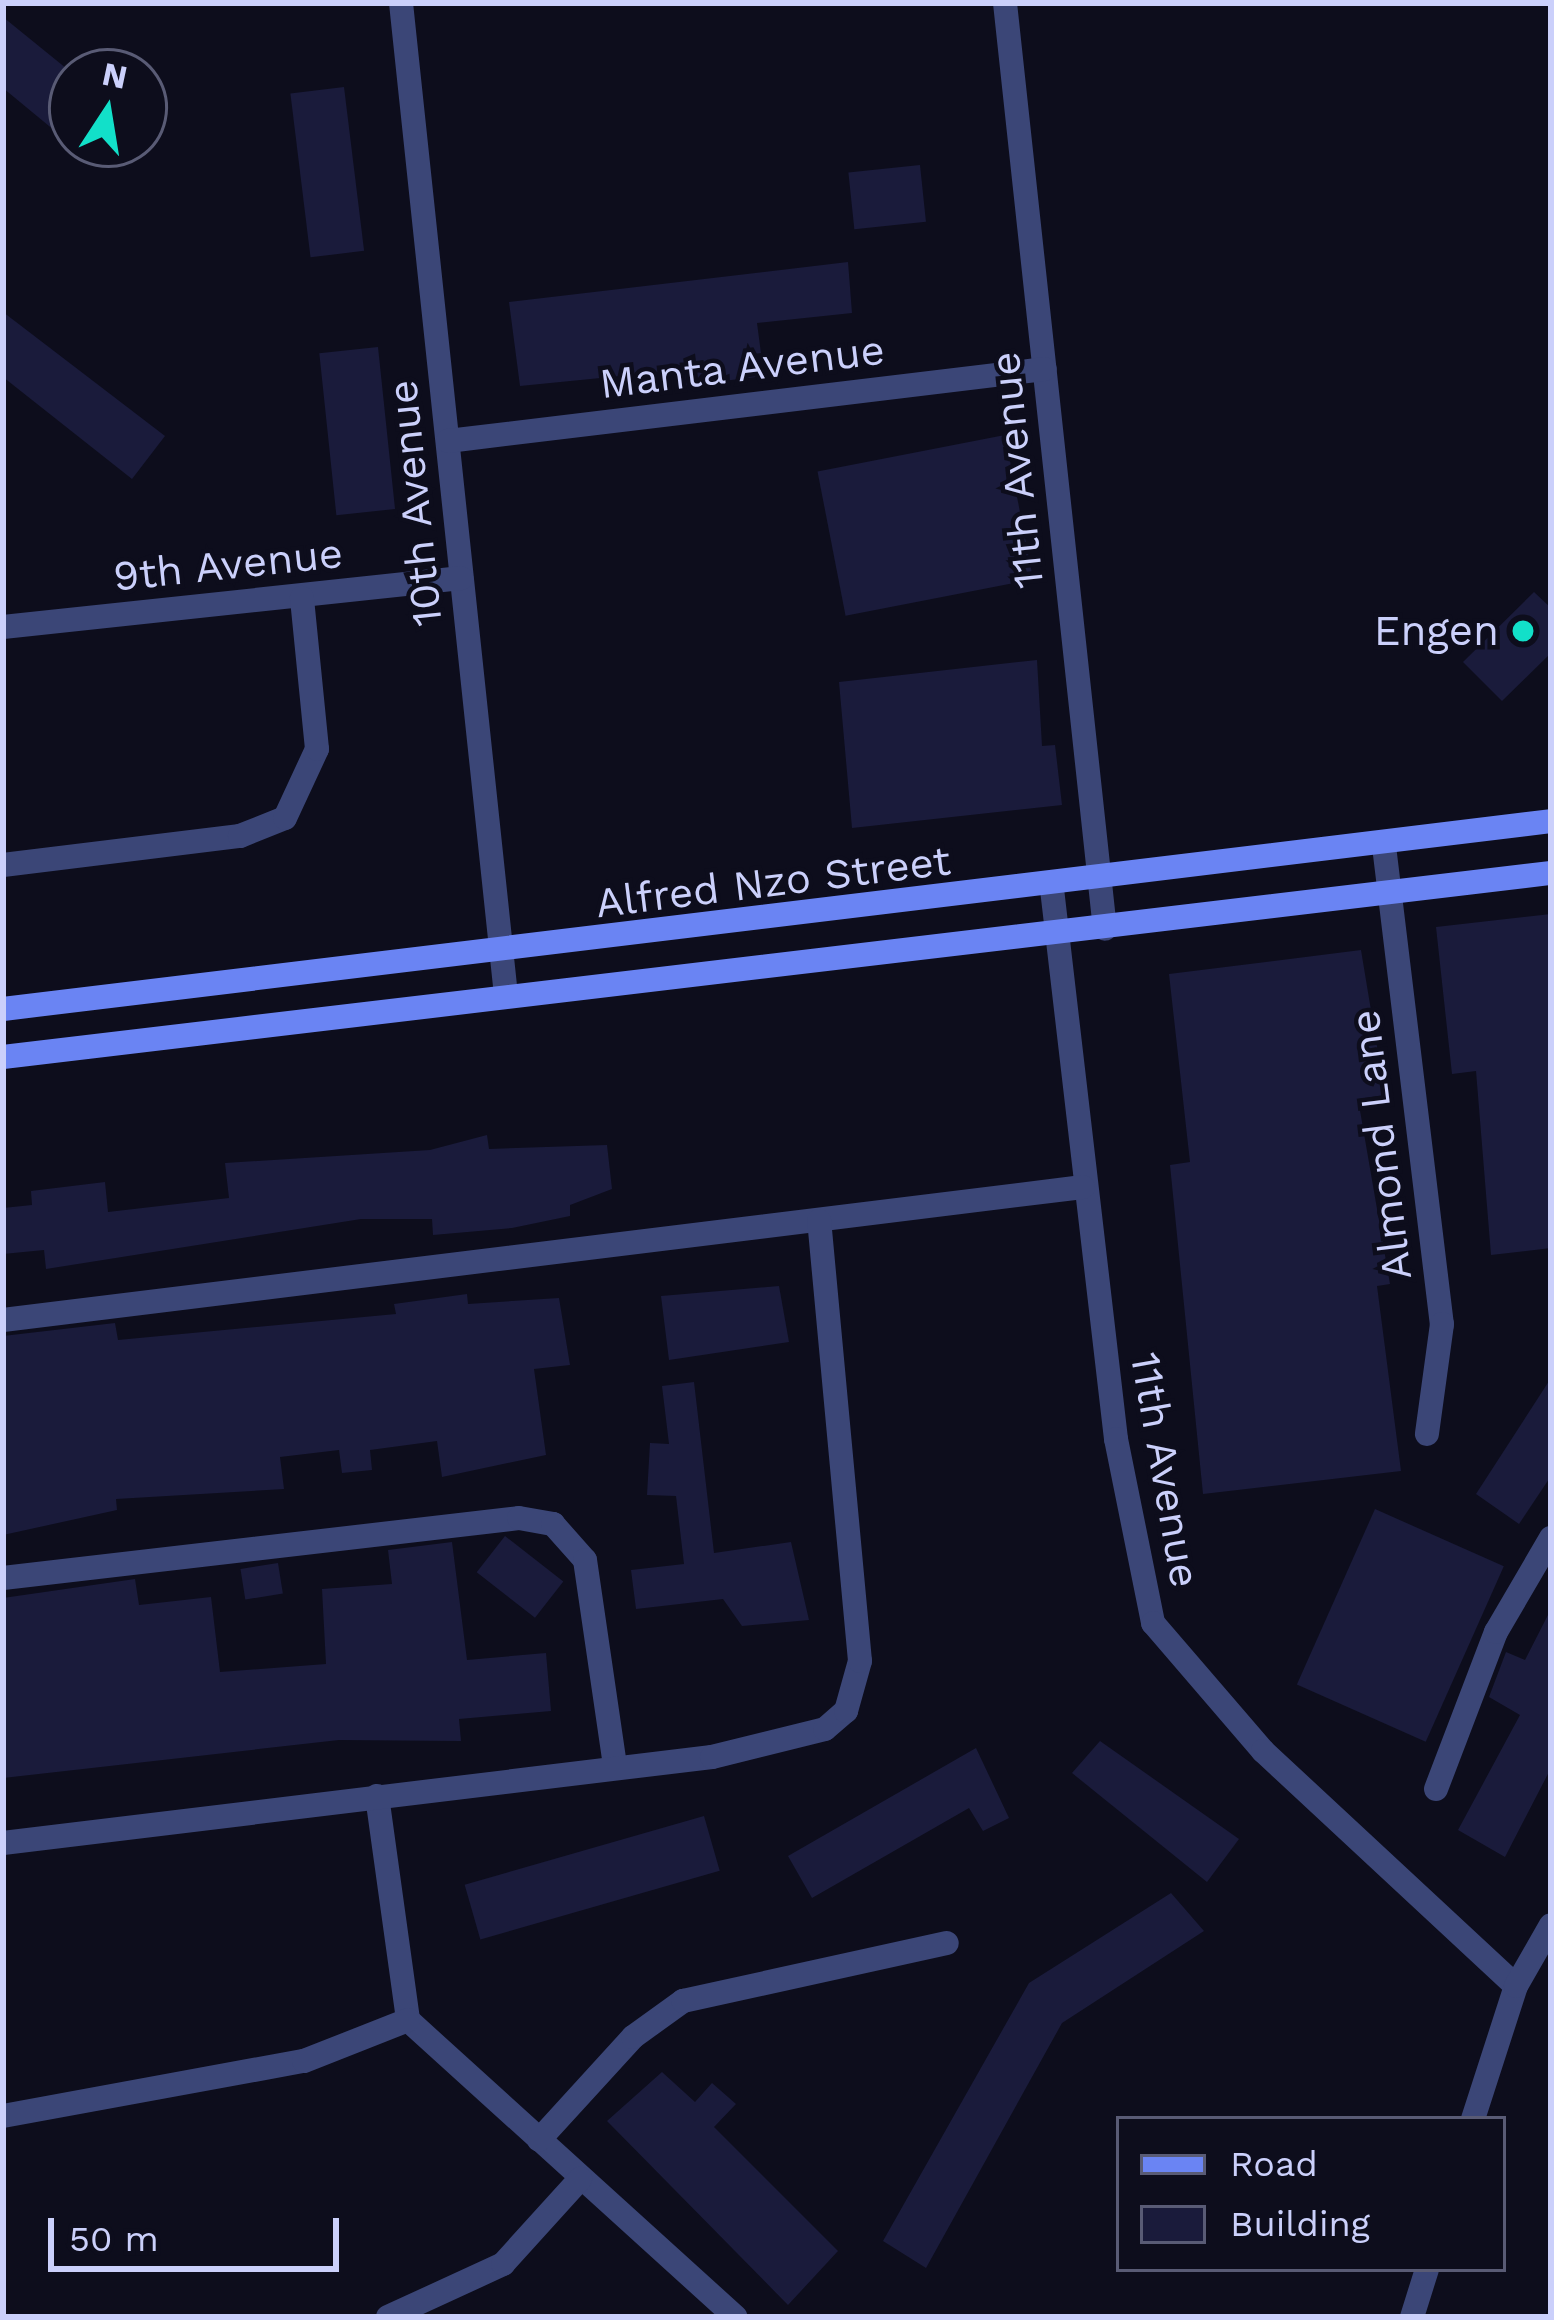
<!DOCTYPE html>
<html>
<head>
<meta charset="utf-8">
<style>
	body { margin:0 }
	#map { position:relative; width:1554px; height:2320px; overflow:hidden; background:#0d0d1c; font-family:"Work Sans",sans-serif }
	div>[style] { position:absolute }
	.building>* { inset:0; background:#1a1b3b; transform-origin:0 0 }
	.street>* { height:24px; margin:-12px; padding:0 12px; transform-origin:12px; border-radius:12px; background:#3b4677 }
	.secondary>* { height:24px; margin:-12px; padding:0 12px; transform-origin:12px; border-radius:12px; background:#6a84f3 }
	.dots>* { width:33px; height:33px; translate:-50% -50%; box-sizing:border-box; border:6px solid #0d0d1c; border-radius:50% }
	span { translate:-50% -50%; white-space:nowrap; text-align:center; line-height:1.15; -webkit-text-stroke:9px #0d0d1c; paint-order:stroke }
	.street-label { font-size:42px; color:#cbd0fb }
	.poi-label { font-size:42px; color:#cbd0fb }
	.right { translate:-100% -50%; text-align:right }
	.frame { position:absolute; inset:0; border:6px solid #cbd0fb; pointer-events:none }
	.legend { position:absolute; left:1116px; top:2116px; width:390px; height:156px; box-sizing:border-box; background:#0d0d1c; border:3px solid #595b75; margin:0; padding:15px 21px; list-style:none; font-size:36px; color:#cbd0fb }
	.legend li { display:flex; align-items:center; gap:24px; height:60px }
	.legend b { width:60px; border:3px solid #595b75 }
	.north { position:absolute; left:48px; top:48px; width:120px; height:120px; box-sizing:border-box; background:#0d0d1c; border:3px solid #595b75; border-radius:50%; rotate:12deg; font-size:33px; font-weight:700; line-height:48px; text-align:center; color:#cbd0fb }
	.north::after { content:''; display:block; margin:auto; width:42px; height:54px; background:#12e0c9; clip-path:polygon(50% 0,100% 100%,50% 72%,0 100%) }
	.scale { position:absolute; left:48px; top:2218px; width:291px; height:54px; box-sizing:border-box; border:6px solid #cbd0fb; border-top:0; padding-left:15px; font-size:36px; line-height:42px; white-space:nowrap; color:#cbd0fb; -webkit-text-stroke:9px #0d0d1c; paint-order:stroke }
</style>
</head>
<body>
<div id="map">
	<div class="building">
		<i style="clip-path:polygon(3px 17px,72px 73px,72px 145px,3px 88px)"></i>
		<i style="left:344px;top:87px;width:165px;height:54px;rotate:83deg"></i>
		<i style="left:920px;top:165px;width:57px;height:72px;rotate:84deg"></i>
		<i style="clip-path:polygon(848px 262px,852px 313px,757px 323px,764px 376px,682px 386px,681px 370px,520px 386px,509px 302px)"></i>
		<i style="clip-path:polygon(3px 312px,165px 436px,132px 479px,3px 377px)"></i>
		<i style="left:378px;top:347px;width:163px;height:59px;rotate:84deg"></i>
		<i style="left:1005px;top:435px;width:147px;height:191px;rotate:79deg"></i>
		<i style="clip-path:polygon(1534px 592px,1551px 608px,1551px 653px,1502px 701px,1463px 662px)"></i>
		<i style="clip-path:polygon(1037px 660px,1042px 746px,1055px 745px,1062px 805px,852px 828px,839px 682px)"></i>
		<i style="clip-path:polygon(1551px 914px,1551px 1248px,1491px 1255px,1476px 1071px,1452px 1074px,1436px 927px)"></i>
		<i style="clip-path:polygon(1361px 950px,1385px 1095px,1358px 1099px,1390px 1284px,1377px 1286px,1401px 1471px,1203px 1494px,1170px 1165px,1190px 1162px,1169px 974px)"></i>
		<i style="clip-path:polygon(487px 1135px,489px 1149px,607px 1145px,612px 1189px,570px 1205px,570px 1216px,512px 1228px,433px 1235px,432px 1219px,361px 1219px,46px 1269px,44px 1250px,3px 1254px,3px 1208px,32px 1205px,31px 1191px,105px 1182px,108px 1212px,229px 1198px,225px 1163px,430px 1150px)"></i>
		<i style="clip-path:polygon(779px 1286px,789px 1342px,669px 1360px,661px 1296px)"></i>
		<i style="clip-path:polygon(467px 1294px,468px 1304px,559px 1298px,570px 1365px,534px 1369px,546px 1455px,442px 1477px,437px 1441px,370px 1450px,372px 1470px,342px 1473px,339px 1450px,280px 1457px,284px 1489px,116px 1499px,117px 1510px,3px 1535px,3px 1336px,115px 1323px,118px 1340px,396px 1314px,394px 1304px)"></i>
		<i style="clip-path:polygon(1551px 1378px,1551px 1476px,1519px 1524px,1476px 1494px)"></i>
		<i style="clip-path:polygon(694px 1382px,714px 1553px,791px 1542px,809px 1620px,742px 1626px,723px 1599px,636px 1609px,631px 1570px,684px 1564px,676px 1496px,647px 1495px,650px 1443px,669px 1444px,662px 1386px)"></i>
		<i style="left:1375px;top:1509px;width:141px;height:192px;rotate:24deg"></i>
		<i style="left:505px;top:1536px;width:74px;height:46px;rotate:38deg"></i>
		<i style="clip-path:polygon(452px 1542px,467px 1660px,546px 1653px,551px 1711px,459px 1719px,461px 1741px,339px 1740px,3px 1778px,3px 1598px,135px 1579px,139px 1605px,211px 1597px,220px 1672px,326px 1664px,322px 1589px,392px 1584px,388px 1550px)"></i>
		<i style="left:278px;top:1563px;width:31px;height:38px;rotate:81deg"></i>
		<i style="clip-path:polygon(1551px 1609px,1551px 1768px,1505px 1857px,1458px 1830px,1520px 1715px,1489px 1697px,1506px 1652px,1525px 1660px)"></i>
		<i style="clip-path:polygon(1100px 1741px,1239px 1839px,1207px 1882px,1072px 1773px)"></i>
		<i style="clip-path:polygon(976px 1748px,1009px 1818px,983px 1831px,969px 1808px,812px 1898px,788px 1856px)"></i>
		<i style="left:704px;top:1816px;width:57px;height:249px;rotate:74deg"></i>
		<i style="clip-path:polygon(1171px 1893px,1204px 1931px,1062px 2023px,926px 2268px,883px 2241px,1029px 1983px)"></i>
		<i style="clip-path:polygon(662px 2072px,695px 2102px,712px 2083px,736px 2104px,714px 2127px,838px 2251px,788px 2305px,607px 2121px)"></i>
	</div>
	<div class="street">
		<i style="left:401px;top:3px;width:998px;rotate:83.96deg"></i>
		<i style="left:1005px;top:3px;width:931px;rotate:83.84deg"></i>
		<i style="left:448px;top:441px;width:601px;rotate:-6.88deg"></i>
		<i style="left:3px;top:627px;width:461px;rotate:-6.1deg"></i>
		<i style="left:1384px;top:846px;width:482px;rotate:83.1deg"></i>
		<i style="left:1442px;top:1324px;width:111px;rotate:97.8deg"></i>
		<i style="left:3px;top:865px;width:239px;rotate:-7deg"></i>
		<i style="left:240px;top:836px;width:48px;rotate:-21.8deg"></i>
		<i style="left:285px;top:818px;width:76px;rotate:-65.1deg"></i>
		<i style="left:317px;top:749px;width:152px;rotate:-95.7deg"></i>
		<i style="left:1052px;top:889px;width:554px;rotate:83.36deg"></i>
		<i style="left:1116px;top:1439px;width:188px;rotate:78.6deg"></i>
		<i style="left:1153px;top:1623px;width:169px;rotate:49.3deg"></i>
		<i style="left:1263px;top:1751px;width:345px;rotate:42.9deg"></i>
		<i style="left:3px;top:1320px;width:1088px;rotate:-7.02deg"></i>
		<i style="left:3px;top:1578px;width:519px;rotate:-6.63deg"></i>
		<i style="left:519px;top:1518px;width:35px;rotate:10deg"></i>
		<i style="left:553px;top:1524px;width:48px;rotate:48.4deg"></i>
		<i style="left:585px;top:1560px;width:207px;rotate:81.7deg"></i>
		<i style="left:1436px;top:1789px;width:168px;rotate:-69.1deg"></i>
		<i style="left:1496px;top:1632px;width:109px;rotate:-59.7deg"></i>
		<i style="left:377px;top:1796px;width:226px;rotate:82.1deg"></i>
		<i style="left:408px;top:2020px;width:442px;rotate:42.2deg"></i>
		<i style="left:3px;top:1843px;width:714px;rotate:-6.92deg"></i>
		<i style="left:712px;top:1757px;width:116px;rotate:-13.9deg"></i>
		<i style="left:825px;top:1729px;width:28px;rotate:-41deg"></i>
		<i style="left:846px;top:1711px;width:52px;rotate:-74.4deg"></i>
		<i style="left:860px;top:1661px;width:442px;rotate:-95.3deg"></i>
		<i style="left:3px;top:2116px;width:306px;rotate:-10.4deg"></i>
		<i style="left:304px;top:2061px;width:112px;rotate:-21.5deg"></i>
		<i style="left:1473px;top:2119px;width:140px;rotate:-72.1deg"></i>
		<i style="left:1516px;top:1986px;width:70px;rotate:-60.2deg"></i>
		<i style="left:539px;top:2140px;width:139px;rotate:-47.6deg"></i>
		<i style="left:633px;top:2037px;width:62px;rotate:-35.8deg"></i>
		<i style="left:683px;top:2001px;width:270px;rotate:-12.4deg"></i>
		<i style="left:388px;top:2317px;width:127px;rotate:-24.7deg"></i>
		<i style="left:503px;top:2264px;width:115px;rotate:-47.8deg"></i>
		<i style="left:1412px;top:2317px;width:50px;rotate:-72.6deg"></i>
	</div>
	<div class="secondary">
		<i style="left:3px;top:1009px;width:1559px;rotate:-6.92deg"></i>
		<i style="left:3px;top:1057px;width:1559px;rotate:-6.78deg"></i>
	</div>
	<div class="dots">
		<i style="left:1523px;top:631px;background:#12e0c9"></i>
	</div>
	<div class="street-label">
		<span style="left:742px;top:367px;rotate:-7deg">Manta Avenue</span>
		<span style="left:1017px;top:470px;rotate:-96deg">11th Avenue</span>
		<span style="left:415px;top:503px;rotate:-96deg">10th Avenue</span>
		<span style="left:228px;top:565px;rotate:-6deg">9th Avenue</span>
		<span style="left:773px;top:882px;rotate:-7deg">Alfred Nzo Street</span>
		<span style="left:1381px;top:1145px;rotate:-97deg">Almond Lane</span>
		<span style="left:1165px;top:1470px;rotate:80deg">11th Avenue</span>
	</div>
	<div class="poi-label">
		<span class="right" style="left:1499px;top:631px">Engen</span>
	</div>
	<div class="frame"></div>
	<ul class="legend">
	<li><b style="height:15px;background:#6a84f3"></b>Road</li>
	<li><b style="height:33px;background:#1a1b3b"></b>Building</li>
	</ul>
	<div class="north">N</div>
	<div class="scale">50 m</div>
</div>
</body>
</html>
